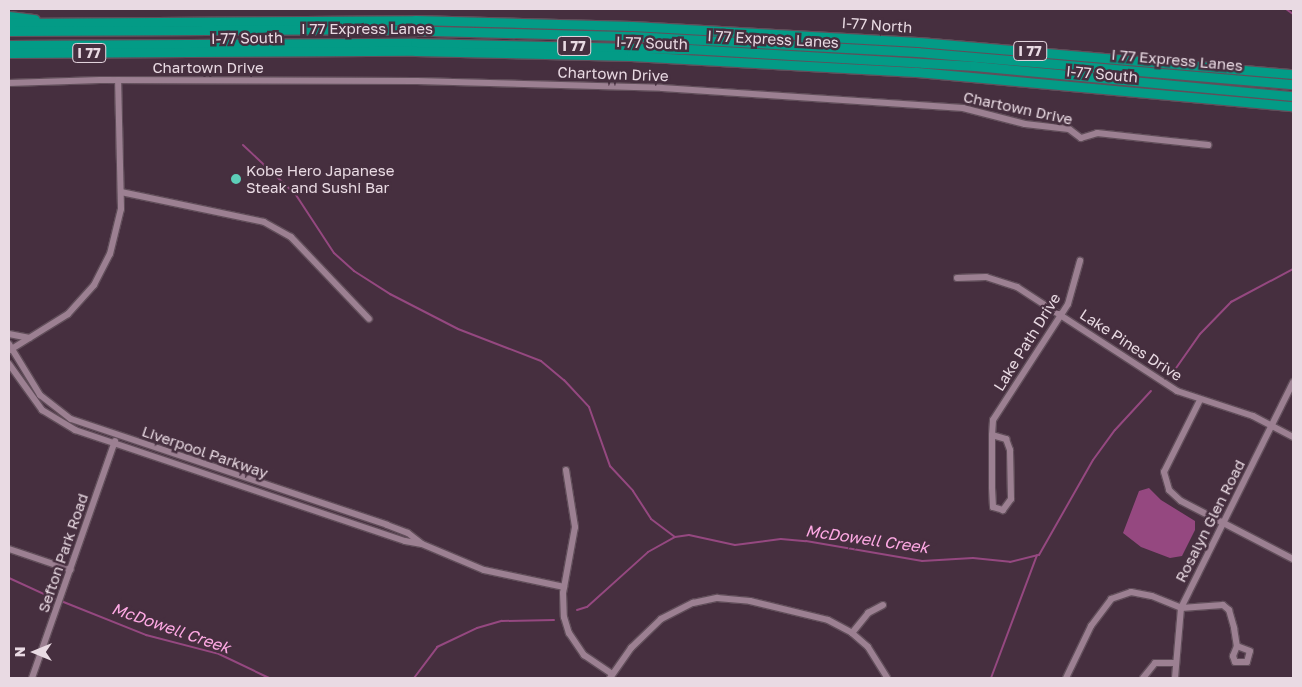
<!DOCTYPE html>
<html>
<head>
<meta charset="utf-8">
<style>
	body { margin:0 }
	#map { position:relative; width:1302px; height:687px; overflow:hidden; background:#462f3f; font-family:"Golos Text",sans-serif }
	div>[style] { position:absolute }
	.water>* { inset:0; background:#954880 }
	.stream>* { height:2px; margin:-1px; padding:0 1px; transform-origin:1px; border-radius:1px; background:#954880 }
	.roads { filter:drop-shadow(1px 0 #614e5a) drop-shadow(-1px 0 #614e5a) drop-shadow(0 1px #614e5a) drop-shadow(0 -1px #614e5a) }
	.minor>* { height:6px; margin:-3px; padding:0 3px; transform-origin:3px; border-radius:3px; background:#9c8092 }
	.highway>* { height:9px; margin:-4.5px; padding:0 4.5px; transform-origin:4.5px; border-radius:4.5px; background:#039b86 }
	.dots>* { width:14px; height:14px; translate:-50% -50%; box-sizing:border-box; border:2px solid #462f3f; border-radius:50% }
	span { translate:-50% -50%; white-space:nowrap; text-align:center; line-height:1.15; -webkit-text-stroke:5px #462f3f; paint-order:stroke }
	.shield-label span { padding:1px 4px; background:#462f3f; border:1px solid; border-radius:4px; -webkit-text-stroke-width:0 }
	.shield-label { font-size:14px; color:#e9dae3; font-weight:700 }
	.street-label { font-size:15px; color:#e9dae3 }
	.poi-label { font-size:15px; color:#e9dae3 }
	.left { translate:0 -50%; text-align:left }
	.water-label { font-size:16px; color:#fea9e4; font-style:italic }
	.frame { position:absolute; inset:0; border:10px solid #e9dae3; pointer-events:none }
	.north { position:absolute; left:10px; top:627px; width:50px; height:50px; -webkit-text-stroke:4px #462f3f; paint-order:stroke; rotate:270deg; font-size:14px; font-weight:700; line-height:20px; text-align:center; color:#e9dae3 }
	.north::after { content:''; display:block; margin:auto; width:18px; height:22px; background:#e9dae3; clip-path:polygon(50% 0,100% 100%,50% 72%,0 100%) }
</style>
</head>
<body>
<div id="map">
	<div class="water">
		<i style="clip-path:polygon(1149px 488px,1161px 500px,1195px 521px,1195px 530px,1182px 556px,1170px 558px,1141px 547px,1123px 533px,1139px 491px)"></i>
	</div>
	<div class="stream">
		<i style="left:1286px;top:9px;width:9px;rotate:36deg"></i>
		<i style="left:243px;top:145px;width:73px;rotate:43.3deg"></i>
		<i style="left:296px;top:195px;width:69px;rotate:56.8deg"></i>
		<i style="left:334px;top:253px;width:27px;rotate:42deg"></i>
		<i style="left:354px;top:271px;width:43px;rotate:32.6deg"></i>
		<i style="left:390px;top:294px;width:76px;rotate:27.2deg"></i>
		<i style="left:458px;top:329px;width:89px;rotate:21.1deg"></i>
		<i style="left:541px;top:361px;width:30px;rotate:40deg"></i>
		<i style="left:564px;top:380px;width:37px;rotate:47deg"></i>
		<i style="left:589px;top:407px;width:63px;rotate:70.4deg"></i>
		<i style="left:610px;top:466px;width:34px;rotate:47deg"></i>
		<i style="left:633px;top:491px;width:33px;rotate:57deg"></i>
		<i style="left:651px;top:519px;width:30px;rotate:37deg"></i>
		<i style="left:1174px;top:371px;width:45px;rotate:-54.9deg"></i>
		<i style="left:1200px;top:334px;width:45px;rotate:-45.9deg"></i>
		<i style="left:1231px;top:302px;width:70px;rotate:-28deg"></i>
		<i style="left:9px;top:578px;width:53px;rotate:24.6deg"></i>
		<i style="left:61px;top:601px;width:92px;rotate:21.8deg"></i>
		<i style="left:146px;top:635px;width:75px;rotate:14.6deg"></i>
		<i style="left:219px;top:654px;width:55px;rotate:25.6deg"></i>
		<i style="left:577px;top:610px;width:10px;rotate:-17deg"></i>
		<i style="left:587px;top:607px;width:82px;rotate:-42deg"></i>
		<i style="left:648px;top:552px;width:31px;rotate:-29deg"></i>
		<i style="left:675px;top:537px;width:14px;rotate:-8deg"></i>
		<i style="left:689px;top:535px;width:47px;rotate:12.3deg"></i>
		<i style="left:735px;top:545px;width:46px;rotate:-7.4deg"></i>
		<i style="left:781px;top:539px;width:25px;rotate:5deg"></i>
		<i style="left:806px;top:541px;width:118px;rotate:9.8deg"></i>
		<i style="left:922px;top:561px;width:51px;rotate:-3.4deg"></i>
		<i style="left:973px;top:558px;width:37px;rotate:6deg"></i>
		<i style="left:1010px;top:562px;width:30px;rotate:-14deg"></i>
		<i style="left:1039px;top:555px;width:109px;rotate:-60.4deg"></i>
		<i style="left:1093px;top:460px;width:37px;rotate:-54deg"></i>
		<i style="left:1115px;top:430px;width:53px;rotate:-47.3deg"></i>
		<i style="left:414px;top:678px;width:39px;rotate:-53deg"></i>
		<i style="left:437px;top:647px;width:44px;rotate:-25.4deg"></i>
		<i style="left:477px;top:628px;width:26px;rotate:-16deg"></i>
		<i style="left:502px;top:621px;width:52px;rotate:-1.1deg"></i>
		<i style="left:991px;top:678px;width:131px;rotate:-69.5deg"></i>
	</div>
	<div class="roads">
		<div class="minor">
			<i style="left:9px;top:83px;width:91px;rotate:-1.9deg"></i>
			<i style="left:100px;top:80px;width:317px;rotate:0.2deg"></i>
			<i style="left:417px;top:81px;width:245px;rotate:1.6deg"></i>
			<i style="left:662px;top:88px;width:302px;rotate:3.8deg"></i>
			<i style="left:963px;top:108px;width:64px;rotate:14.5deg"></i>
			<i style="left:1025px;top:124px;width:44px;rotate:6.5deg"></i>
			<i style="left:1069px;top:129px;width:15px;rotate:37deg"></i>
			<i style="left:1081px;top:138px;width:17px;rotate:-17deg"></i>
			<i style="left:1097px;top:133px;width:112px;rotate:6.2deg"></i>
			<i style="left:121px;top:192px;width:146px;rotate:11.8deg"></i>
			<i style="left:264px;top:222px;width:31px;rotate:29deg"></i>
			<i style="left:291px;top:237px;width:113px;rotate:46.4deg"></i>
			<i style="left:957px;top:278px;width:29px;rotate:-2deg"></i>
			<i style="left:986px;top:277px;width:33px;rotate:18deg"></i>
			<i style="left:1017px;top:287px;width:191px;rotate:33deg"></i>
			<i style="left:1177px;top:391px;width:80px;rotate:18.2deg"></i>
			<i style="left:1253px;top:416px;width:45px;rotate:27.7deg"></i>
			<i style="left:9px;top:334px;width:21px;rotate:11deg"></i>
			<i style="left:9px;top:344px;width:60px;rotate:58.7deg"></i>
			<i style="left:40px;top:395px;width:39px;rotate:38deg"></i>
			<i style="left:71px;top:419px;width:333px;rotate:18.5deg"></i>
			<i style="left:387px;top:525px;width:22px;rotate:21deg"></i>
			<i style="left:408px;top:533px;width:16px;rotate:38deg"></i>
			<i style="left:10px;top:350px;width:68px;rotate:-31.8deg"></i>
			<i style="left:68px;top:314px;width:39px;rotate:-48deg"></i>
			<i style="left:94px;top:285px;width:35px;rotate:-63deg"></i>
			<i style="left:110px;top:254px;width:46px;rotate:-76.3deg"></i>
			<i style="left:121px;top:209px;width:129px;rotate:-91.3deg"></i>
			<i style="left:9px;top:364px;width:57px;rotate:54.3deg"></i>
			<i style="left:42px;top:410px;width:39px;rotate:31deg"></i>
			<i style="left:75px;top:430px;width:348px;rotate:18.6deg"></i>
			<i style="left:405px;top:541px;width:17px;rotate:10deg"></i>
			<i style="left:422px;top:544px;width:67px;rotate:22.8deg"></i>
			<i style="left:484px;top:570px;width:82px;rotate:12deg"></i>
			<i style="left:1200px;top:400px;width:80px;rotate:116.6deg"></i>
			<i style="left:1164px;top:472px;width:19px;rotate:74deg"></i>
			<i style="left:1169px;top:490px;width:16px;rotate:43deg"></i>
			<i style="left:1181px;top:501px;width:126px;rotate:27.4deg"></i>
			<i style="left:992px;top:435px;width:15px;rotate:16deg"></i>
			<i style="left:1006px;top:439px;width:12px;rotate:70deg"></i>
			<i style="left:1010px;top:450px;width:49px;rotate:88.8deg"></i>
			<i style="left:1011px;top:499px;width:14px;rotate:126deg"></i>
			<i style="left:1003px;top:510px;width:10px;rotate:-163deg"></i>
			<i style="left:993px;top:507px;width:20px;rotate:-93deg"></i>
			<i style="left:992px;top:487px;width:52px;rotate:-90deg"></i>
			<i style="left:992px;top:435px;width:15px;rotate:-86deg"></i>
			<i style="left:993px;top:420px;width:138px;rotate:-57.1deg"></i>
			<i style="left:1068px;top:304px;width:45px;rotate:-74.4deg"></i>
			<i style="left:566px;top:470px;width:58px;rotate:81deg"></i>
			<i style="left:575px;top:527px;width:67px;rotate:100.3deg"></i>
			<i style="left:563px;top:593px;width:24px;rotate:88deg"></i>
			<i style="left:564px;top:617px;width:17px;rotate:73deg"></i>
			<i style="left:569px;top:633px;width:27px;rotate:56deg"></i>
			<i style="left:584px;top:655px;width:34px;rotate:34deg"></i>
			<i style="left:9px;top:549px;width:65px;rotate:18.7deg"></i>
			<i style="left:852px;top:633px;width:26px;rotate:-51deg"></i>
			<i style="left:868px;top:613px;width:17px;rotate:-28deg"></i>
			<i style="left:32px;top:678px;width:251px;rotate:-70.7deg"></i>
			<i style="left:610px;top:678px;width:37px;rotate:-55deg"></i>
			<i style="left:631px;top:648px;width:42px;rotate:-44deg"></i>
			<i style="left:661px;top:619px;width:36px;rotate:-27deg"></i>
			<i style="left:693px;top:603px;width:25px;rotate:-12deg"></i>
			<i style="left:717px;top:598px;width:33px;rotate:5deg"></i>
			<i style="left:750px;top:601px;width:80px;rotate:13.7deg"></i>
			<i style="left:828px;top:620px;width:27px;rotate:28deg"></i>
			<i style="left:852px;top:633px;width:21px;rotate:41deg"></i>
			<i style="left:868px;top:647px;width:36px;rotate:58deg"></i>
			<i style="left:1066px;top:678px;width:58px;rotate:-64.3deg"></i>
			<i style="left:1091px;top:626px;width:34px;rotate:-53deg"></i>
			<i style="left:1111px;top:599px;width:21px;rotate:-19deg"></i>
			<i style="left:1131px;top:592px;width:21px;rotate:11deg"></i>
			<i style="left:1152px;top:596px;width:31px;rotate:22deg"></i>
			<i style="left:1181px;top:608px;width:42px;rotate:-4.1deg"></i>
			<i style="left:1223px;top:605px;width:8px;rotate:40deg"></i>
			<i style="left:1229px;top:610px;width:19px;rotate:74deg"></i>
			<i style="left:1234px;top:628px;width:18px;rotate:81deg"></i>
			<i style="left:1237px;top:646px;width:11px;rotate:112deg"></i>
			<i style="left:1233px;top:656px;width:6px;rotate:72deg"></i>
			<i style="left:1235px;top:662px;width:12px"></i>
			<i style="left:1247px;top:662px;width:11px;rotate:-75deg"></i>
			<i style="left:1250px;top:651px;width:14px;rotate:-159deg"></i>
			<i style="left:1143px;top:678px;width:19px;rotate:-51deg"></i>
			<i style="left:1155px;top:663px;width:21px"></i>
			<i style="left:1175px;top:678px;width:70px;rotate:-85.1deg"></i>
			<i style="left:1181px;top:608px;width:252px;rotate:-63.6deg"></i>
		</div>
		<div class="highway">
			<i style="left:9px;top:16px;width:26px;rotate:7deg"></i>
			<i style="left:9px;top:23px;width:406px;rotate:-0.4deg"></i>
			<i style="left:415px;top:20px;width:217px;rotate:1.6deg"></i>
			<i style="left:632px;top:26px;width:286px;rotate:3.2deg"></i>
			<i style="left:918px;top:42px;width:376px;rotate:4.9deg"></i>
			<i style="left:9px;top:31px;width:349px;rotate:-0.3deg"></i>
			<i style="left:358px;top:29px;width:274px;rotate:1.5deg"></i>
			<i style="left:632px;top:36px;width:285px;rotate:3.2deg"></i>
			<i style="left:917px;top:52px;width:377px;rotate:4.9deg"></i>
			<i style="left:9px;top:45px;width:406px;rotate:-0.3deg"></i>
			<i style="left:415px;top:43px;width:274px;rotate:1.3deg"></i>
			<i style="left:689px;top:49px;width:286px;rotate:3.4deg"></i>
			<i style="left:974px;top:66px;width:320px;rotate:5.4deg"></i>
			<i style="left:9px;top:53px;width:406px;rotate:-0.3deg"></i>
			<i style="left:415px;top:51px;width:216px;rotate:1.3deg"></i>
			<i style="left:631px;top:56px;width:285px;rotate:3.2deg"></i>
			<i style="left:916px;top:72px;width:379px;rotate:5.2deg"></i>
		</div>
	</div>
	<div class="dots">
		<i style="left:236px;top:179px;background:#5dceb8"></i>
	</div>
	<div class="shield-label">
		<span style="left:574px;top:46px">I 77</span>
		<span style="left:1030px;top:51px">I 77</span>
		<span style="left:89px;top:53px">I 77</span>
	</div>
	<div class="street-label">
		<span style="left:877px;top:25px;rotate:4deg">I-77 North</span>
		<span style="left:367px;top:29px">I 77 Express Lanes</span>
		<span style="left:247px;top:38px;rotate:-1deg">I-77 South</span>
		<span style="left:773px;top:39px;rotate:3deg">I 77 Express Lanes</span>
		<span style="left:652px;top:43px;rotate:2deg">I-77 South</span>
		<span style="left:1177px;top:60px;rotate:5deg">I 77 Express Lanes</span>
		<span style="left:208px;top:68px">Chartown Drive</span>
		<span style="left:613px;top:74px;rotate:2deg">Chartown Drive</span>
		<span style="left:1102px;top:74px;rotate:5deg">I-77 South</span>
		<span style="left:1018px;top:108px;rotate:12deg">Chartown Drive</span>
		<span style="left:1027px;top:342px;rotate:-58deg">Lake Path Drive</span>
		<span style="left:1131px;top:345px;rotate:33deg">Lake Pines Drive</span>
		<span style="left:205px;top:452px;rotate:19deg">Liverpool Parkway</span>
		<span style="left:1210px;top:521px;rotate:-63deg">Rosalyn Glen Road</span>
		<span style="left:63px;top:553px;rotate:-71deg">Sefton Park Road</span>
	</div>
	<div class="poi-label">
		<span class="left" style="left:246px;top:179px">Kobe Hero Japanese<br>Steak and Sushi Bar</span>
	</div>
	<div class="water-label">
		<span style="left:867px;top:539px;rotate:8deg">McDowell Creek</span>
		<span style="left:171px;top:628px;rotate:19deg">McDowell Creek</span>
	</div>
	<div class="frame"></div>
	<div class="north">N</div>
</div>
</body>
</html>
